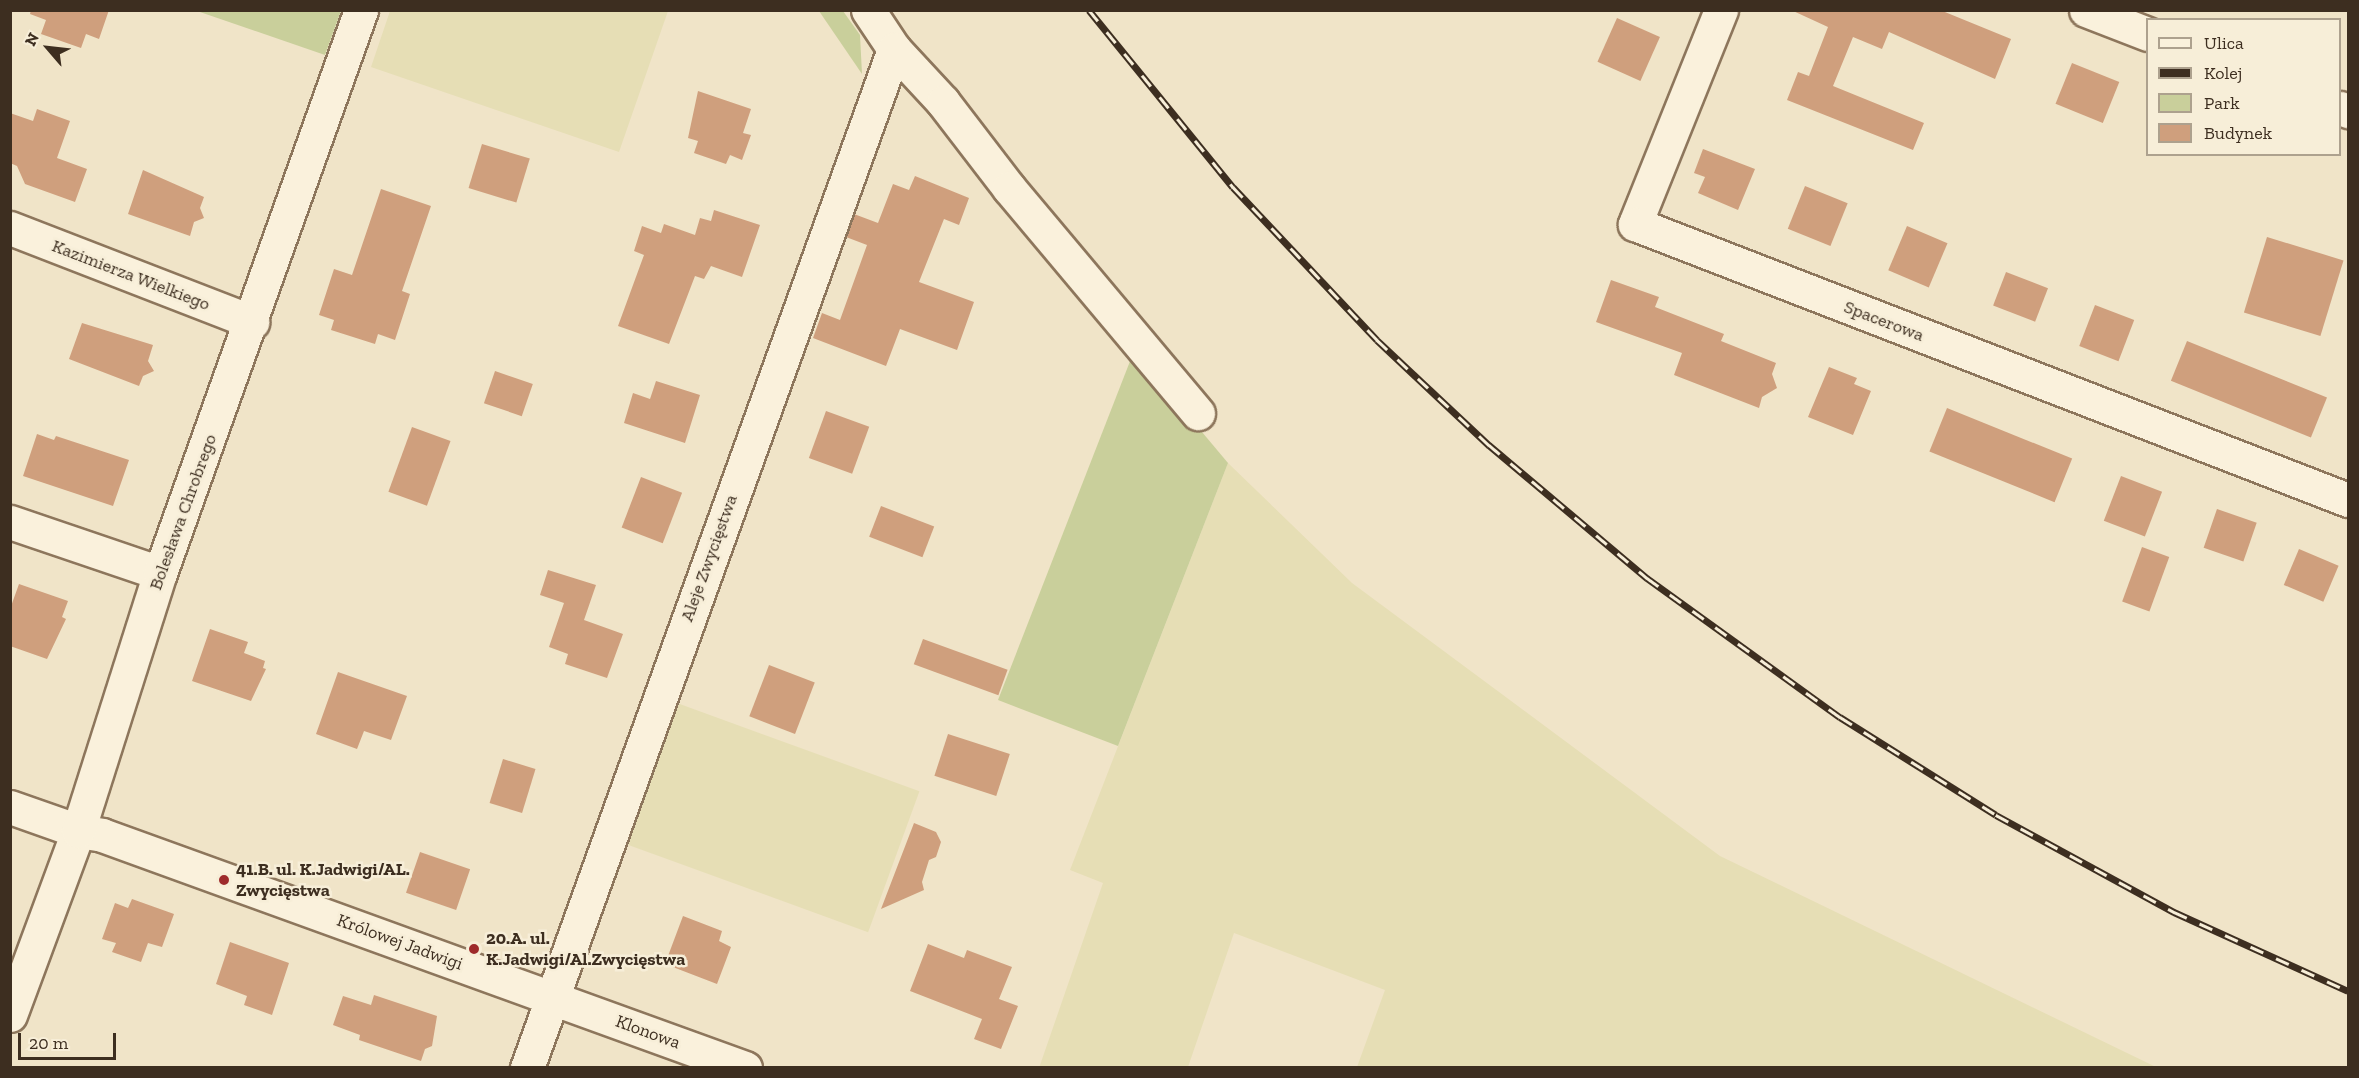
<!DOCTYPE html>
<html>
<head>
<meta charset="utf-8">
<style>
	body { margin:0 }
	#map { position:relative; width:2359px; height:1078px; overflow:hidden; background:#f0e4c8; font-family:"Zilla Slab",serif }
	div>[style] { position:absolute }
	.farmland>* { inset:0; background:#e6deb5; transform-origin:0 0 }
	.green>* { inset:0; background:#c9cf9b }
	.building>* { inset:0; background:#cf9f7d; transform-origin:0 0 }
	.roads { filter:drop-shadow(2px 0 #8d765c) drop-shadow(-2px 0 #8d765c) drop-shadow(0 2px #8d765c) drop-shadow(0 -2px #8d765c) }
	.minor>* { height:33px; margin:-16.5px; padding:0 16.5px; transform-origin:16.5px; border-radius:16.5px; background:#faf1dc }
	.rail>* { height:7px; margin-top:-3.5px; transform-origin:0; background:repeating-linear-gradient(90deg,#f7eed8 0 14px,#3d2e20 0 28px); box-sizing:border-box; border-block:2px solid #3d2e20 }
	.dots>* { width:16px; height:16px; translate:-50% -50%; box-sizing:border-box; border:3px solid #f7eed8; border-radius:50% }
	span { translate:-50% -50%; white-space:nowrap; text-align:center; line-height:1.15; -webkit-text-stroke:5px #f7eed8; paint-order:stroke }
	.street-label { font-size:18px; color:#3d2e20 }
	.poi-label { font-size:18px; color:#3d2e20; font-weight:700 }
	.left { translate:0 -50%; text-align:left }
	.frame { position:absolute; inset:0; border:12px solid #3d2e20; pointer-events:none }
	.legend { position:absolute; left:2146px; top:18px; width:195px; height:138px; box-sizing:border-box; background:#f7eed8; border:2px solid #ada18e; margin:0; padding:8px 10px; list-style:none; font-size:18px; color:#3d2e20 }
	.legend li { display:flex; align-items:center; gap:12px; height:30px }
	.legend b { width:30px; border:2px solid #ada18e }
	.north { position:absolute; left:18px; top:18px; width:60px; height:60px; -webkit-text-stroke:4px #f7eed8; paint-order:stroke; rotate:298deg; font-size:16px; font-weight:700; line-height:24px; text-align:center; color:#3d2e20 }
	.north::after { content:''; display:block; margin:auto; width:21px; height:27px; background:#3d2e20; clip-path:polygon(50% 0,100% 100%,50% 72%,0 100%) }
	.scale { position:absolute; left:18px; top:1033px; width:98px; height:27px; box-sizing:border-box; border:3px solid #3d2e20; border-top:0; padding-left:8px; font-size:18px; line-height:21px; white-space:nowrap; color:#3d2e20; -webkit-text-stroke:4px #f7eed8; paint-order:stroke }
</style>
</head>
<body>
<div id="map">
	<div class="farmland">
		<i style="clip-path:polygon(390px 11px,390px 10px,668px 11px,619px 152px,371px 67px)"></i>
		<i style="clip-path:polygon(1228px 463px,1352px 583px,1720px 856px,2156px 1067px,1357px 1067px,1385px 990px,1234px 933px,1188px 1067px,1039px 1068px,1103px 883px,1070px 870px)"></i>
		<i style="left:677px;top:703px;width:258px;height:150px;rotate:20deg"></i>
	</div>
	<div class="green">
		<i style="clip-path:polygon(197px 11px,341px 10px,341px 11px,325px 55px)"></i>
		<i style="clip-path:polygon(819px 11px,843px 11px,860px 35px,862px 74px)"></i>
		<i style="clip-path:polygon(1134px 351px,1228px 463px,1118px 746px,998px 700px)"></i>
	</div>
	<div class="building">
		<i style="clip-path:polygon(31px 10px,109px 10px,99px 39px,86px 34px,81px 48px,41px 34px,46px 20px,30px 14px)"></i>
		<i style="clip-path:polygon(1791px 10px,1940px 10px,2011px 39px,1995px 79px,1889px 32px,1882px 49px,1853px 37px,1833px 86px,1924px 123px,1913px 150px,1787px 100px,1798px 72px,1809px 76px,1828px 27px)"></i>
		<i style="left:1617px;top:18px;width:47px;height:48px;rotate:24deg"></i>
		<i style="left:2072px;top:63px;width:51px;height:44px;rotate:22deg"></i>
		<i style="clip-path:polygon(698px 91px,751px 109px,743px 133px,751px 135px,742px 160px,730px 155px,726px 164px,694px 153px,698px 141px,688px 138px)"></i>
		<i style="clip-path:polygon(37px 109px,70px 121px,57px 158px,87px 169px,75px 202px,25px 184px,17px 166px,10px 163px,10px 113px,33px 121px)"></i>
		<i style="left:482px;top:144px;width:50px;height:46px;rotate:17deg"></i>
		<i style="clip-path:polygon(1703px 149px,1755px 169px,1738px 210px,1698px 193px,1705px 177px,1694px 173px)"></i>
		<i style="clip-path:polygon(143px 170px,204px 197px,200px 208px,204px 218px,194px 222px,190px 236px,128px 214px)"></i>
		<i style="clip-path:polygon(915px 176px,969px 198px,959px 225px,944px 219px,919px 282px,974px 302px,957px 350px,900px 329px,886px 366px,813px 338px,822px 313px,840px 320px,867px 245px,846px 237px,854px 214px,878px 223px,893px 184px,909px 190px)"></i>
		<i style="left:1805px;top:186px;width:46px;height:46px;rotate:22deg"></i>
		<i style="clip-path:polygon(381px 189px,431px 206px,402px 291px,410px 294px,395px 340px,378px 334px,375px 344px,331px 330px,334px 320px,319px 315px,334px 269px,352px 275px)"></i>
		<i style="clip-path:polygon(714px 210px,760px 225px,742px 277px,711px 266px,704px 279px,695px 276px,669px 344px,618px 326px,644px 255px,634px 251px,642px 226px,661px 233px,664px 224px,695px 235px,700px 218px,711px 221px)"></i>
		<i style="left:1907px;top:226px;width:44px;height:48px;rotate:23deg"></i>
		<i style="left:2267px;top:237px;width:80px;height:79px;rotate:17deg"></i>
		<i style="left:2006px;top:272px;width:45px;height:36px;rotate:21deg"></i>
		<i style="clip-path:polygon(1611px 280px,1659px 297px,1655px 307px,1724px 334px,1721px 341px,1776px 363px,1772px 374px,1777px 388px,1762px 397px,1759px 408px,1674px 375px,1682px 353px,1596px 322px)"></i>
		<i style="left:2095px;top:305px;width:42px;height:44px;rotate:21deg"></i>
		<i style="clip-path:polygon(82px 323px,153px 345px,148px 361px,154px 371px,143px 376px,139px 386px,69px 359px)"></i>
		<i style="left:2187px;top:341px;width:151px;height:43px;rotate:22deg"></i>
		<i style="clip-path:polygon(1829px 367px,1857px 378px,1854px 384px,1871px 391px,1853px 435px,1808px 417px)"></i>
		<i style="left:495px;top:371px;width:40px;height:34px;rotate:19deg"></i>
		<i style="clip-path:polygon(656px 381px,700px 395px,685px 443px,624px 423px,633px 393px,650px 399px)"></i>
		<i style="left:1947px;top:408px;width:135px;height:47px;rotate:22deg"></i>
		<i style="left:826px;top:411px;width:46px;height:50px;rotate:20deg"></i>
		<i style="left:412px;top:427px;width:41px;height:69px;rotate:20deg"></i>
		<i style="clip-path:polygon(37px 434px,54px 440px,56px 436px,129px 460px,113px 506px,23px 476px)"></i>
		<i style="left:2121px;top:476px;width:44px;height:48px;rotate:21deg"></i>
		<i style="left:641px;top:477px;width:44px;height:54px;rotate:21deg"></i>
		<i style="left:881px;top:506px;width:57px;height:33px;rotate:21deg"></i>
		<i style="left:2217px;top:509px;width:42px;height:41px;rotate:19deg"></i>
		<i style="left:2142px;top:547px;width:29px;height:58px;rotate:20deg"></i>
		<i style="left:2299px;top:549px;width:43px;height:39px;rotate:23deg"></i>
		<i style="clip-path:polygon(548px 570px,596px 585px,584px 620px,623px 634px,607px 678px,565px 664px,568px 654px,549px 647px,564px 603px,540px 595px)"></i>
		<i style="clip-path:polygon(19px 584px,68px 601px,62px 617px,66px 619px,47px 659px,10px 646px,10px 609px)"></i>
		<i style="clip-path:polygon(210px 629px,248px 642px,244px 653px,265px 661px,263px 668px,266px 669px,251px 701px,192px 681px)"></i>
		<i style="left:923px;top:639px;width:90px;height:27px;rotate:20deg"></i>
		<i style="left:769px;top:665px;width:49px;height:55px;rotate:21deg"></i>
		<i style="clip-path:polygon(338px 672px,407px 696px,391px 740px,364px 731px,357px 749px,316px 734px)"></i>
		<i style="left:948px;top:734px;width:65px;height:44px;rotate:18deg"></i>
		<i style="left:503px;top:759px;width:34px;height:46px;rotate:17deg"></i>
		<i style="clip-path:polygon(914px 823px,936px 832px,941px 842px,936px 857px,929px 860px,922px 882px,924px 890px,881px 909px)"></i>
		<i style="left:420px;top:852px;width:53px;height:43px;rotate:19deg"></i>
		<i style="clip-path:polygon(132px 899px,174px 914px,162px 947px,148px 943px,141px 962px,112px 952px,116px 943px,102px 939px,115px 903px,128px 908px)"></i>
		<i style="clip-path:polygon(683px 916px,722px 931px,719px 941px,731px 947px,717px 984px,665px 964px)"></i>
		<i style="clip-path:polygon(230px 942px,289px 963px,272px 1015px,244px 1005px,247px 996px,216px 984px)"></i>
		<i style="clip-path:polygon(928px 944px,964px 958px,967px 950px,1012px 967px,999px 999px,1018px 1006px,1001px 1049px,974px 1039px,982px 1019px,910px 991px)"></i>
		<i style="clip-path:polygon(374px 995px,437px 1016px,432px 1046px,425px 1049px,421px 1061px,359px 1040px,360px 1035px,333px 1025px,343px 996px,371px 1005px)"></i>
	</div>
	<div class="roads">
		<div class="minor">
			<i style="left:868px;top:10px;width:47px;rotate:56.3deg"></i>
			<i style="left:894px;top:49px;width:72px;rotate:47.2deg"></i>
			<i style="left:943px;top:102px;width:108px;rotate:52.5deg"></i>
			<i style="left:1009px;top:188px;width:294px;rotate:50deg"></i>
			<i style="left:1721px;top:10px;width:231px;rotate:111.9deg"></i>
			<i style="left:1635px;top:224px;width:765px;rotate:21.16deg"></i>
			<i style="left:2086px;top:10px;width:66px;rotate:21.2deg"></i>
			<i style="left:2340px;top:108px;width:9px;rotate:21deg"></i>
			<i style="left:10px;top:228px;width:260px;rotate:21.2deg"></i>
			<i style="left:10px;top:522px;width:158px;rotate:18.8deg"></i>
			<i style="left:10px;top:807px;width:72px;rotate:19.4deg"></i>
			<i style="left:78px;top:831px;width:24px;rotate:9deg"></i>
			<i style="left:102px;top:835px;width:684px;rotate:19.92deg"></i>
			<i style="left:10px;top:1015px;width:196px;rotate:-69.7deg"></i>
			<i style="left:78px;top:831px;width:271px;rotate:-72.4deg"></i>
			<i style="left:160px;top:573px;width:598px;rotate:-70.35deg"></i>
			<i style="left:527px;top:1068px;width:1083px;rotate:-70.19deg"></i>
		</div>
	</div>
	<div class="rail">
		<i style="left:1089px;top:10px;width:228px;rotate:50.9deg"></i>
		<i style="left:1233px;top:187px;width:210px;rotate:46.7deg"></i>
		<i style="left:1377px;top:340px;width:154px;rotate:43.2deg"></i>
		<i style="left:1489px;top:445px;width:207px;rotate:40.1deg"></i>
		<i style="left:1647px;top:578px;width:238px;rotate:35.8deg"></i>
		<i style="left:1840px;top:717px;width:184px;rotate:32.1deg"></i>
		<i style="left:1996px;top:815px;width:203px;rotate:28.6deg"></i>
		<i style="left:2174px;top:912px;width:191px;rotate:24.4deg"></i>
	</div>
	<div class="dots">
		<i style="left:224px;top:880px;background:#9e2a2b"></i>
		<i style="left:474px;top:949px;background:#9e2a2b"></i>
	</div>
	<div class="street-label">
		<span style="left:131px;top:275px;rotate:21deg">Kazimierza Wielkiego</span>
		<span style="left:1884px;top:321px;rotate:21deg">Spacerowa</span>
		<span style="left:183px;top:512px;rotate:-70deg">Bolesława Chrobrego</span>
		<span style="left:709px;top:558px;rotate:-70deg">Aleje Zwycięstwa</span>
		<span style="left:400px;top:942px;rotate:20deg">Królowej Jadwigi</span>
		<span style="left:648px;top:1032px;rotate:20deg">Klonowa</span>
	</div>
	<div class="poi-label">
		<span class="left" style="left:236px;top:880px">41.B. ul. K.Jadwigi/AL.<br>Zwycięstwa</span>
		<span class="left" style="left:486px;top:949px">20.A. ul.<br>K.Jadwigi/Al.Zwycięstwa</span>
	</div>
	<div class="frame"></div>
	<ul class="legend">
	<li><b style="height:8px;background:#faf1dc"></b>Ulica</li>
	<li><b style="height:8px;background:#3d2e20"></b>Kolej</li>
	<li><b style="height:16px;background:#c9cf9b"></b>Park</li>
	<li><b style="height:16px;background:#cf9f7d"></b>Budynek</li>
	</ul>
	<div class="north">N</div>
	<div class="scale">20 m</div>
</div>
</body>
</html>
